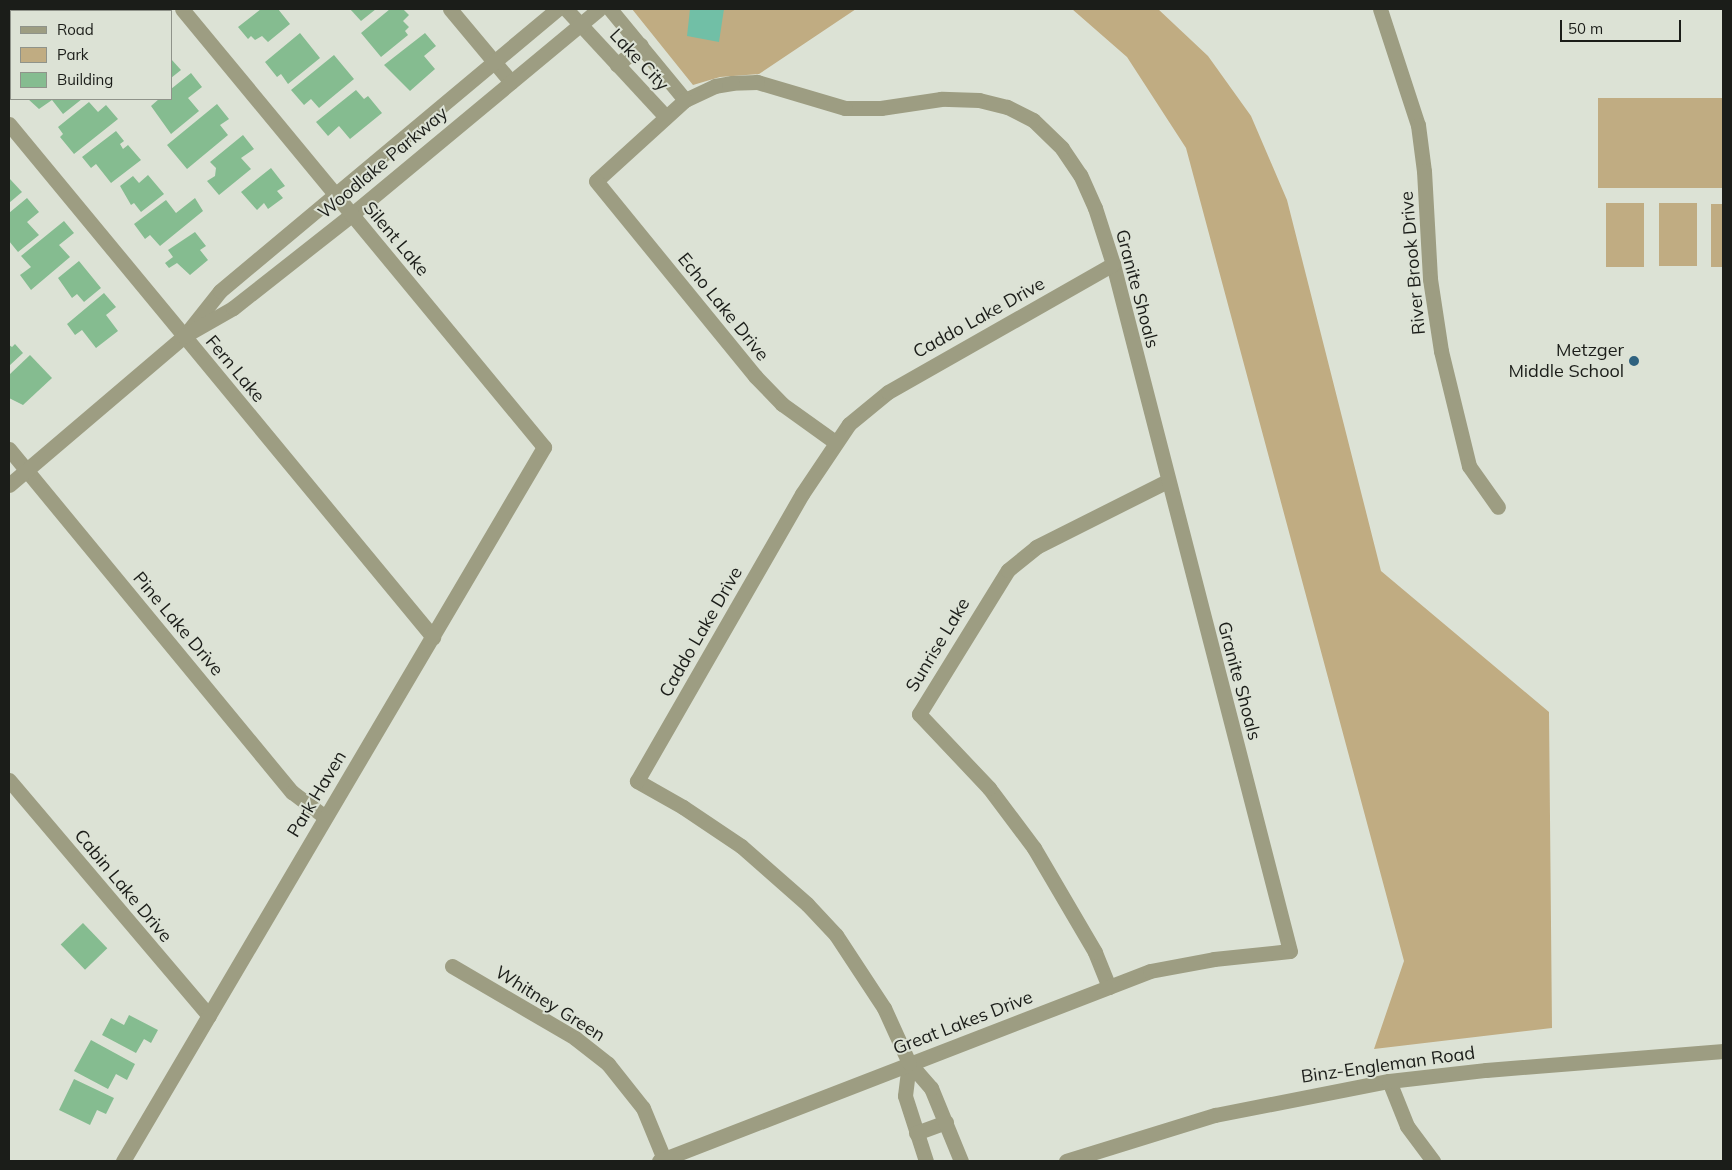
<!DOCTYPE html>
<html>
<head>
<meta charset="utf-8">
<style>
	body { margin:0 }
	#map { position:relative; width:1732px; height:1170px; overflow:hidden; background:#dce2d5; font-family:Mulish,sans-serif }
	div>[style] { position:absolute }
	.green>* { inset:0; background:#c0ac82; transform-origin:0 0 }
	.water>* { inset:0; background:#71bfa6 }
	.building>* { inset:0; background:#85bc90; transform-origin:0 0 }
	.minor>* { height:15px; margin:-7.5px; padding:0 7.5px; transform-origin:7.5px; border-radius:7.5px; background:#9d9d82 }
	.dots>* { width:14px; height:14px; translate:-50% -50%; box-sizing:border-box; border:2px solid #dce2d5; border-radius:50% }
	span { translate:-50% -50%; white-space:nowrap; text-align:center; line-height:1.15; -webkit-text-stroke:4px #dce2d5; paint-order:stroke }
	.street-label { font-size:18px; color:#1b1d19 }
	.poi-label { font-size:18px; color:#1b1d19 }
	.right { translate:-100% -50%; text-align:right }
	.frame { position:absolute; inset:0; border:10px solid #1b1d19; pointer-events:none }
	.legend { position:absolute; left:10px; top:10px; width:162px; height:90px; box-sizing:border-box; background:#dce2d5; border:1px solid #8f938a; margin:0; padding:6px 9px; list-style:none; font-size:15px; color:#1b1d19 }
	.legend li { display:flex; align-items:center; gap:10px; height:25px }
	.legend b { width:25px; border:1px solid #8f938a }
	.scale { position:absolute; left:1560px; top:20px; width:121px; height:22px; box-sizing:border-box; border:2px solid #1b1d19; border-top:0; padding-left:6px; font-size:15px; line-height:18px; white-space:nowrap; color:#1b1d19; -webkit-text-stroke:4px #dce2d5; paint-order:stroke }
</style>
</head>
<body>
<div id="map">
	<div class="green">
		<i style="clip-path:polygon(632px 9px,856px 9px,759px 74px,720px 77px,693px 85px)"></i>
		<i style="clip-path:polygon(1072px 9px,1158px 9px,1208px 56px,1251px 116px,1287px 200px,1381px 571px,1549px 712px,1552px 1028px,1374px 1049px,1404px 961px,1186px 148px,1127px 57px)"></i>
		<i style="left:1598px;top:98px;width:125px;height:90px"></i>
		<i style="left:1606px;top:203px;width:38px;height:64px"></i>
		<i style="left:1659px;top:203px;width:38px;height:63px"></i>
		<i style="left:1711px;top:204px;width:12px;height:63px"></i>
	</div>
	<div class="water">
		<i style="clip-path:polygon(690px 9px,724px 9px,719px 42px,687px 36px)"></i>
	</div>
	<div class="building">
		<i style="clip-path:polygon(9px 9px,25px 11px,11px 11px,9px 49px)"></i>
		<i style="left:78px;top:9px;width:45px;height:4px"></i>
		<i style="clip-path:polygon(261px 9px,278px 9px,290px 24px,268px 42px,262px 36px,255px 40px,251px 36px,248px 39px,238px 27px)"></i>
		<i style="clip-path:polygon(350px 9px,376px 9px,361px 21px)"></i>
		<i style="clip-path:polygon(390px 9px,403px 9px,409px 15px,403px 21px,409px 27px,405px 31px,408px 35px,381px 57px,361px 33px)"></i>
		<i style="clip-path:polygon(300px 33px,320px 58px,288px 84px,281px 74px,277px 77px,265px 62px)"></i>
		<i style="clip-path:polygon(425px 33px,436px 46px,424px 56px,435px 69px,410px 91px,384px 65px)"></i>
		<i style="clip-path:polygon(334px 55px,354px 79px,319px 108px,311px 99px,304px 105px,291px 90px)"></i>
		<i style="clip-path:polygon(11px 58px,11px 77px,9px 73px)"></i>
		<i style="clip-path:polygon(171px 59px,181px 70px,171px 78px)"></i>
		<i style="clip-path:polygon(191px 73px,202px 87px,188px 98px,199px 111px,171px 134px,151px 106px,159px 99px,171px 99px,171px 89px)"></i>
		<i style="clip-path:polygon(356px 90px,364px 99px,368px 96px,382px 113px,350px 139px,339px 126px,328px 136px,316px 122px)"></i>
		<i style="clip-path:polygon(28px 99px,82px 99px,63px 114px,52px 100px,39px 109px)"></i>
		<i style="clip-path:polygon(89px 102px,98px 112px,106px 105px,118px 119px,74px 154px,60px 137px,63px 134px,58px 127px)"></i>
		<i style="clip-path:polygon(217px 104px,229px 119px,220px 125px,228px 135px,187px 169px,167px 145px)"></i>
		<i style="clip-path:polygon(116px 131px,124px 141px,120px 144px,123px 149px,128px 145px,141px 160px,111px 183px,96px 164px,91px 168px,82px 157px)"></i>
		<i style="clip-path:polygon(243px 135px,254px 149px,241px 158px,251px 169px,219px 195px,207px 181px,215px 176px,216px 168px,210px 162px)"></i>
		<i style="clip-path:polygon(271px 168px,285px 186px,277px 191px,283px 198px,268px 209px,264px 203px,257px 210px,241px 192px)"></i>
		<i style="clip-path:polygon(148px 175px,164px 194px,141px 212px,134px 203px,131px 205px,120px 186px,133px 176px,139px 183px)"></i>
		<i style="clip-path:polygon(9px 178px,22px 192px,9px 203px)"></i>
		<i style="clip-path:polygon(27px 198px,39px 212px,27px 222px,39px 235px,18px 252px,9px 241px,9px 213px)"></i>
		<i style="clip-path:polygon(195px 198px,203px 211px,160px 246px,150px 235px,145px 239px,134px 224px,166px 200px,176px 213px)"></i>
		<i style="clip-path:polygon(64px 221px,74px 233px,59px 245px,70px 257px,31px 290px,20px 275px,31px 267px,21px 256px)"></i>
		<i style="clip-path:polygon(195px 232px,206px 246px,200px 250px,208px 260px,190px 275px,177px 263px,169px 268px,165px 263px,173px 257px,168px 250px)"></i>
		<i style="clip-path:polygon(79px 261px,101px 288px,84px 302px,77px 294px,72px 298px,58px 278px)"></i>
		<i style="clip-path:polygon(104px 293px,116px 307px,106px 315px,118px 331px,96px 348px,82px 330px,75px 335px,67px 324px)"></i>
		<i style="clip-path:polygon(15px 344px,23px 353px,9px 366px,9px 345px,12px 347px)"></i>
		<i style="clip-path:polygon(30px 355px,52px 378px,23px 405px,9px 398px,9px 375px)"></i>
		<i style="left:83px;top:923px;width:35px;height:31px;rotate:46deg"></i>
		<i style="clip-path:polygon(129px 1015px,158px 1030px,151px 1043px,144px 1039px,136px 1053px,102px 1035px,111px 1018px,124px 1025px)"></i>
		<i style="clip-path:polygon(91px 1040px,135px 1064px,127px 1080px,116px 1074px,108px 1089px,74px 1071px)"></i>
		<i style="clip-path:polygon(74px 1079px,114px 1098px,106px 1114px,97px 1110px,90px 1125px,59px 1110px)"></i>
	</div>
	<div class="minor">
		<i style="left:450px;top:9px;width:95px;rotate:50.1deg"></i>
		<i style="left:566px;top:9px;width:146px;rotate:47.2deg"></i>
		<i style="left:610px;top:9px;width:118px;rotate:50.5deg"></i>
		<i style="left:1380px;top:9px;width:122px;rotate:71.9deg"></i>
		<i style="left:1418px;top:125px;width:46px;rotate:82.6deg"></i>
		<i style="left:1424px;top:171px;width:108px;rotate:86.8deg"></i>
		<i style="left:1430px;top:279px;width:73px;rotate:81.3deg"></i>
		<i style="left:1441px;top:351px;width:118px;rotate:76.3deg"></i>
		<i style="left:1469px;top:466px;width:50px;rotate:54.7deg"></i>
		<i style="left:617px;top:65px;width:31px;rotate:-40deg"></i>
		<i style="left:9px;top:124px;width:666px;rotate:50.43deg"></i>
		<i style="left:190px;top:329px;width:48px;rotate:-51.7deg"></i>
		<i style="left:220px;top:291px;width:439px;rotate:-39.9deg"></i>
		<i style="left:9px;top:449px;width:445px;rotate:50.5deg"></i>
		<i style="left:292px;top:792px;width:41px;rotate:37.1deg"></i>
		<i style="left:9px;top:485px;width:230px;rotate:-40.4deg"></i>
		<i style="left:184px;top:336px;width:56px;rotate:-29.7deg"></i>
		<i style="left:233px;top:308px;width:150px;rotate:-38.2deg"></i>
		<i style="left:351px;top:215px;width:322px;rotate:-39.7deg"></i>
		<i style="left:9px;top:780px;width:309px;rotate:49.7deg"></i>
		<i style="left:452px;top:966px;width:143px;rotate:30.3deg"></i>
		<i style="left:575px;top:1038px;width:42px;rotate:38.2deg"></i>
		<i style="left:608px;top:1064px;width:56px;rotate:51.5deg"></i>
		<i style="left:643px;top:1108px;width:55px;rotate:67.6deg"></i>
		<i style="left:1109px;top:987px;width:38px;rotate:-112deg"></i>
		<i style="left:1095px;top:952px;width:121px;rotate:-120.4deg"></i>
		<i style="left:1034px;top:848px;width:75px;rotate:-126.9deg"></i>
		<i style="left:989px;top:788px;width:102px;rotate:-133.4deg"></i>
		<i style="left:919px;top:714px;width:169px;rotate:-58.3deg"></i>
		<i style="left:1008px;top:570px;width:36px;rotate:-39deg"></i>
		<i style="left:1036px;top:547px;width:147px;rotate:-26.7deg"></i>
		<i style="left:909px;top:1063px;width:33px;rotate:97deg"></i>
		<i style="left:905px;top:1096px;width:68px;rotate:72.1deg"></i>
		<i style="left:1389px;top:1081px;width:48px;rotate:68.2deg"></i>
		<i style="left:1407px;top:1126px;width:44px;rotate:53.4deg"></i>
		<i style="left:916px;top:1133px;width:32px;rotate:-20deg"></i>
		<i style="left:123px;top:1161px;width:829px;rotate:-59.47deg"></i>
		<i style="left:544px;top:447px;width:568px;rotate:-129.57deg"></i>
		<i style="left:659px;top:1161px;width:526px;rotate:-21.15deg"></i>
		<i style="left:1150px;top:971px;width:65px;rotate:-10.6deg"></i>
		<i style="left:1214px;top:959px;width:76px;rotate:-6deg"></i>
		<i style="left:1290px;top:951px;width:709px;rotate:-104.45deg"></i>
		<i style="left:1113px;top:264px;width:59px;rotate:-107.8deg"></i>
		<i style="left:1095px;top:208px;width:36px;rotate:-114deg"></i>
		<i style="left:1080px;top:175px;width:32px;rotate:-124deg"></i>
		<i style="left:1062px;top:148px;width:40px;rotate:-136deg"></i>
		<i style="left:1033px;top:120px;width:29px;rotate:-153deg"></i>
		<i style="left:1007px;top:107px;width:29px;rotate:-166deg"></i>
		<i style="left:979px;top:100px;width:38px;rotate:-178deg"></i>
		<i style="left:941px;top:99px;width:61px;rotate:171.5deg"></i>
		<i style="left:881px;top:108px;width:36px;rotate:180deg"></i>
		<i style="left:845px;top:108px;width:92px;rotate:-163.5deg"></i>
		<i style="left:757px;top:82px;width:25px;rotate:178deg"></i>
		<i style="left:732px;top:83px;width:17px;rotate:170deg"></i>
		<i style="left:715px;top:86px;width:33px;rotate:155deg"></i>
		<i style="left:685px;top:100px;width:120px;rotate:137.7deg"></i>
		<i style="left:596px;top:181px;width:252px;rotate:50.8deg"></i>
		<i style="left:755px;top:376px;width:39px;rotate:46deg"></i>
		<i style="left:782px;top:404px;width:65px;rotate:35.6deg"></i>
		<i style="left:961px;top:1161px;width:79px;rotate:-112.3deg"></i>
		<i style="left:931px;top:1088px;width:33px;rotate:-131deg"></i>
		<i style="left:909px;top:1063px;width:60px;rotate:-114.4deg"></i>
		<i style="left:884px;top:1008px;width:87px;rotate:-123.3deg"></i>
		<i style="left:836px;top:935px;width:42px;rotate:-133.1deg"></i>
		<i style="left:807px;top:904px;width:88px;rotate:-138.7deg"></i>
		<i style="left:741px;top:846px;width:70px;rotate:-146.1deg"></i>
		<i style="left:683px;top:807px;width:53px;rotate:-150.5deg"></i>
		<i style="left:637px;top:781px;width:331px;rotate:-60.1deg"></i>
		<i style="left:802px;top:494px;width:84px;rotate:-56.1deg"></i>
		<i style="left:849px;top:424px;width:50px;rotate:-39.4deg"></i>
		<i style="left:888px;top:392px;width:259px;rotate:-29.6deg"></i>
		<i style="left:1066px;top:1161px;width:156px;rotate:-17.2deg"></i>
		<i style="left:1215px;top:1115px;width:177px;rotate:-11.1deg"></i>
		<i style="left:1389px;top:1081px;width:98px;rotate:-6.5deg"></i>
		<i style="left:1486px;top:1070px;width:238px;rotate:-4.6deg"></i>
	</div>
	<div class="dots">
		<i style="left:1634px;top:361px;background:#2f627f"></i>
	</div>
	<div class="street-label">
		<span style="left:639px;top:60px;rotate:47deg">Lake City</span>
		<span style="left:383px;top:163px;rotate:-40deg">Woodlake Parkway</span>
		<span style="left:396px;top:239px;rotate:50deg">Silent Lake</span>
		<span style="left:1413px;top:263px;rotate:-95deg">River Brook Drive</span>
		<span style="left:1137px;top:289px;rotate:75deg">Granite Shoals</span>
		<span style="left:723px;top:307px;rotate:51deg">Echo Lake Drive</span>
		<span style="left:979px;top:318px;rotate:-29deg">Caddo Lake Drive</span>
		<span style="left:235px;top:369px;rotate:50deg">Fern Lake</span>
		<span style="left:178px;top:624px;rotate:50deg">Pine Lake Drive</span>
		<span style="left:701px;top:632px;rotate:-60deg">Caddo Lake Drive</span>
		<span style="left:938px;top:645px;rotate:-59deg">Sunrise Lake</span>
		<span style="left:1239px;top:681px;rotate:75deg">Granite Shoals</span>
		<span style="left:317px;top:794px;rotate:-59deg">Park Haven</span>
		<span style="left:123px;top:886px;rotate:50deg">Cabin Lake Drive</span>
		<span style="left:550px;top:1004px;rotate:32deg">Whitney Green</span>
		<span style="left:963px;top:1023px;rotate:-21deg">Great Lakes Drive</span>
		<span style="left:1388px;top:1065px;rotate:-8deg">Binz-Engleman Road</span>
	</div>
	<div class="poi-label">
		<span class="right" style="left:1624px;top:361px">Metzger<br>Middle School</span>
	</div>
	<div class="frame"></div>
	<ul class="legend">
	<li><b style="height:6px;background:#9d9d82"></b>Road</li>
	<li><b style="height:14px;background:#c0ac82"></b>Park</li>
	<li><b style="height:14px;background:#85bc90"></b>Building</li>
	</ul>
	<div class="scale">50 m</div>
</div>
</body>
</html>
